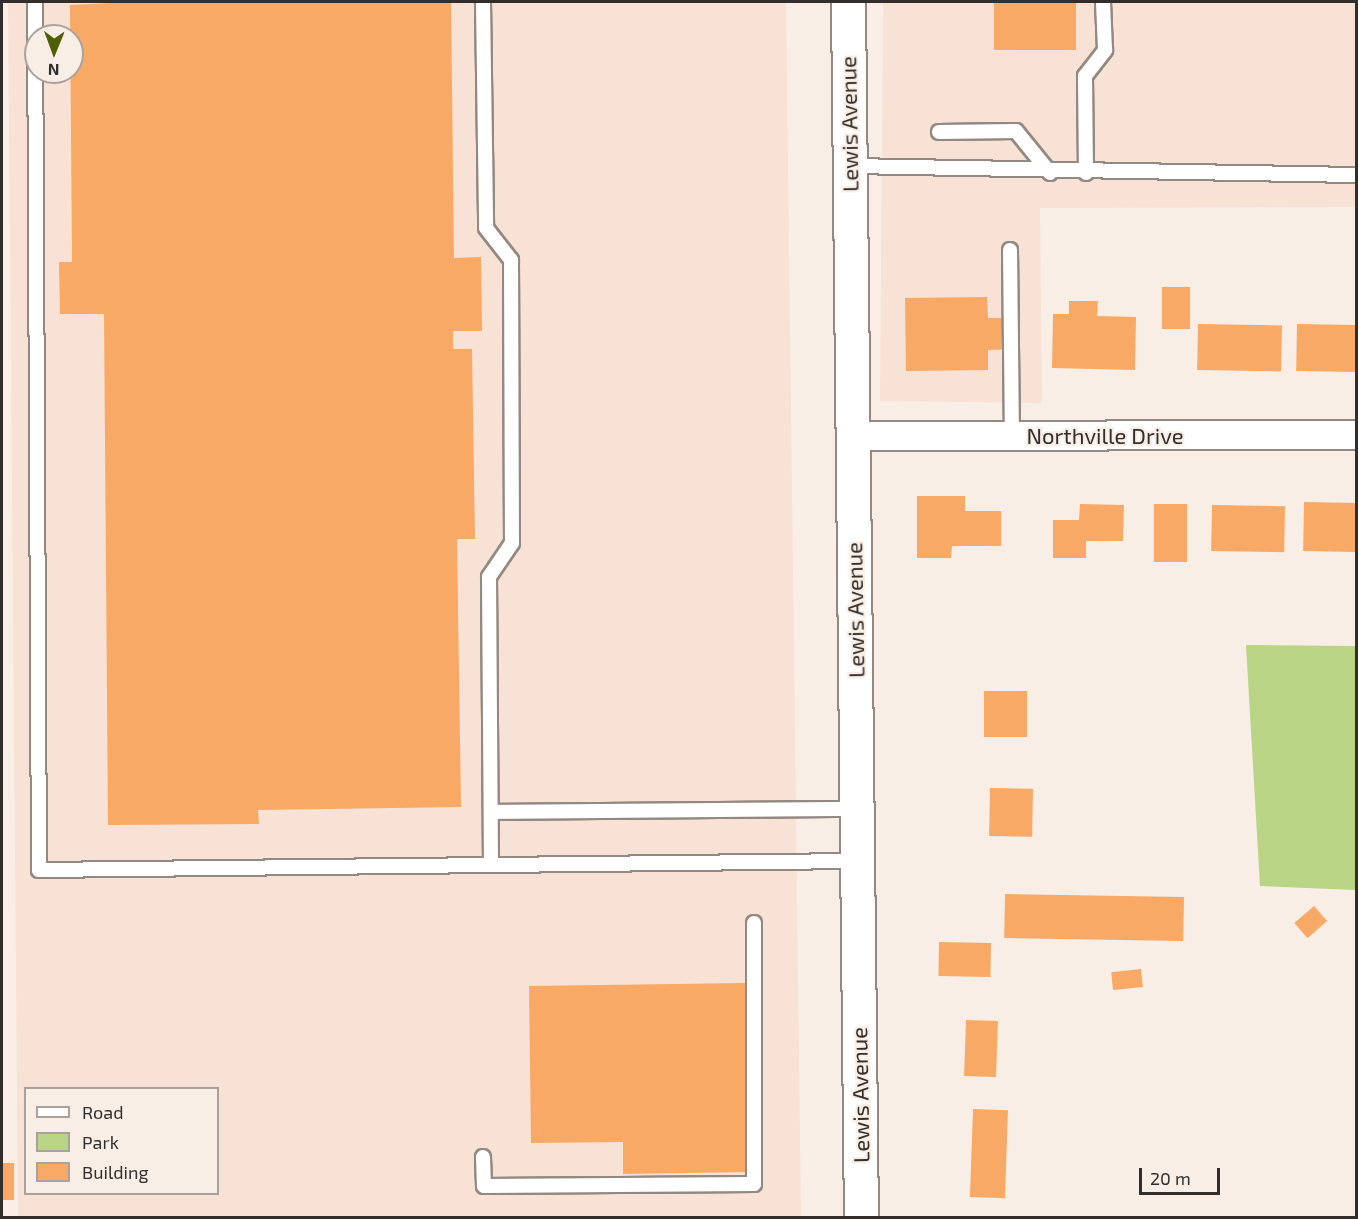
<!DOCTYPE html>
<html>
<head>
<meta charset="utf-8">
<style>
	body { margin:0 }
	#map { position:relative; width:1358px; height:1219px; overflow:hidden; background:#f9eee6; font-family:"Exo 2",sans-serif }
	div>[style] { position:absolute }
	.commercial>* { inset:0; background:#f8e1d5 }
	.green>* { inset:0; background:#b9d485 }
	.building>* { inset:0; background:#f8a965; transform-origin:0 0 }
	.roads { filter:drop-shadow(2px 0 #938982) drop-shadow(-2px 0 #938982) drop-shadow(0 2px #938982) drop-shadow(0 -2px #938982) }
	.service>* { height:14px; margin:-7px; padding:0 7px; transform-origin:7px; border-radius:7px; background:#fff }
	.minor>* { height:28px; margin:-14px; padding:0 14px; transform-origin:14px; border-radius:14px; background:#fff }
	.secondary>* { height:33px; margin:-16.5px; padding:0 16.5px; transform-origin:16.5px; border-radius:16.5px; background:#fff }
	span { translate:-50% -50%; white-space:nowrap; text-align:center; line-height:1.15; -webkit-text-stroke:4.5px #f9eee6; paint-order:stroke }
	.street-label { font-size:22px; color:#322e2b }
	.frame { position:absolute; inset:0; border:3px solid #322e2b; pointer-events:none }
	.legend { position:absolute; left:24px; top:1087px; width:195px; height:108px; box-sizing:border-box; background:#f9eee6; border:2px solid #a9a19b; margin:0; padding:8px 10px; list-style:none; font-size:18px; color:#322e2b }
	.legend li { display:flex; align-items:center; gap:12px; height:30px }
	.legend b { width:30px; border:2px solid #a9a19b }
	.north { position:absolute; left:24px; top:24px; width:60px; height:60px; box-sizing:border-box; background:#f9eee6; border:2px solid #a9a19b; border-radius:50%; rotate:181deg; font-size:16px; font-weight:700; line-height:24px; text-align:center; color:#322e2b }
	.north::after { content:''; display:block; margin:auto; width:21px; height:27px; background:#4d6006; clip-path:polygon(50% 0,100% 100%,50% 72%,0 100%) }
	.scale { position:absolute; left:1139px; top:1168px; width:81px; height:27px; box-sizing:border-box; border:3px solid #322e2b; border-top:0; padding-left:8px; font-size:18px; line-height:21px; white-space:nowrap; color:#322e2b; -webkit-text-stroke:4px #f9eee6; paint-order:stroke }
</style>
</head>
<body>
<div id="map">
	<div class="commercial">
		<i style="clip-path:polygon(evenodd,8px 2px,786px 2px,801px 1217px,18px 1217px,8px 2px,36px 36px,72px 36px,72px 72px,36px 72px,36px 36px,8px 2px,26px 1088px,218px 1088px,218px 1194px,26px 1194px,26px 1088px)"></i>
		<i style="clip-path:polygon(883px 2px,1356px 2px,1356px 207px,1040px 208px,1042px 403px,880px 401px)"></i>
	</div>
	<div class="green">
		<i style="clip-path:polygon(1246px 645px,1356px 646px,1356px 890px,1260px 886px)"></i>
	</div>
	<div class="building">
		<i style="clip-path:polygon(131px 2px,451px 2px,454px 258px,481px 257px,482px 331px,453px 331px,453px 349px,472px 349px,475px 539px,457px 539px,461px 807px,258px 810px,259px 824px,108px 825px,104px 314px,60px 314px,59px 262px,72px 262px,70px 5px)"></i>
		<i style="left:994px;top:2px;width:82px;height:48px"></i>
		<i style="left:1162px;top:287px;width:28px;height:42px"></i>
		<i style="clip-path:polygon(987px 297px,988px 318px,1014px 318px,1014px 349px,988px 350px,988px 370px,906px 371px,905px 298px)"></i>
		<i style="clip-path:polygon(1069px 301px,1098px 301px,1097px 316px,1136px 317px,1135px 370px,1052px 368px,1053px 314px,1069px 314px)"></i>
		<i style="left:1198px;top:324px;width:84px;height:46px;rotate:1deg"></i>
		<i style="left:1297px;top:324px;width:59px;height:47px;rotate:1deg"></i>
		<i style="clip-path:polygon(917px 496px,965px 496px,965px 511px,1001px 511px,1001px 546px,952px 546px,951px 558px,917px 558px)"></i>
		<i style="left:1304px;top:502px;width:52px;height:49px;rotate:1deg"></i>
		<i style="clip-path:polygon(1080px 504px,1124px 505px,1123px 541px,1086px 541px,1086px 558px,1053px 558px,1053px 520px,1079px 520px)"></i>
		<i style="left:1154px;top:504px;width:33px;height:58px"></i>
		<i style="left:1212px;top:505px;width:73px;height:46px;rotate:1deg"></i>
		<i style="left:984px;top:691px;width:43px;height:46px"></i>
		<i style="left:990px;top:788px;width:43px;height:48px;rotate:1deg"></i>
		<i style="left:1005px;top:894px;width:179px;height:44px;rotate:1deg"></i>
		<i style="left:1314px;top:906px;width:20px;height:26px;rotate:49deg"></i>
		<i style="left:939px;top:942px;width:52px;height:34px;rotate:1deg"></i>
		<i style="left:1141px;top:969px;width:18px;height:30px;rotate:84deg"></i>
		<i style="clip-path:polygon(747px 983px,751px 1172px,623px 1174px,623px 1142px,531px 1143px,529px 986px)"></i>
		<i style="left:966px;top:1020px;width:32px;height:56px;rotate:2deg"></i>
		<i style="left:973px;top:1109px;width:35px;height:88px;rotate:2deg"></i>
		<i style="left:2px;top:1163px;width:12px;height:37px"></i>
	</div>
	<div class="roads">
		<div class="service">
			<i style="left:35px;top:2px;width:868px;rotate:89.74deg"></i>
			<i style="left:39px;top:870px;width:818px;rotate:-0.63deg"></i>
			<i style="left:483px;top:2px;width:226px;rotate:89.2deg"></i>
			<i style="left:486px;top:228px;width:41px;rotate:52deg"></i>
			<i style="left:511px;top:260px;width:283px;rotate:89.8deg"></i>
			<i style="left:512px;top:543px;width:41px;rotate:124.1deg"></i>
			<i style="left:489px;top:577px;width:288px;rotate:89.6deg"></i>
			<i style="left:939px;top:132px;width:77px;rotate:-0.7deg"></i>
			<i style="left:1016px;top:131px;width:54px;rotate:51deg"></i>
			<i style="left:850px;top:166px;width:506px;rotate:1.02deg"></i>
			<i style="left:1086px;top:173px;width:97px;rotate:-90.6deg"></i>
			<i style="left:1085px;top:76px;width:33px;rotate:-52deg"></i>
			<i style="left:1105px;top:50px;width:48px;rotate:-92.4deg"></i>
			<i style="left:1010px;top:250px;width:186px;rotate:89.4deg"></i>
			<i style="left:491px;top:812px;width:366px;rotate:-0.5deg"></i>
			<i style="left:483px;top:1157px;width:29px;rotate:88deg"></i>
			<i style="left:484px;top:1186px;width:270px;rotate:-0.4deg"></i>
			<i style="left:754px;top:1184px;width:261px;rotate:-90deg"></i>
		</div>
		<div class="minor">
			<i style="left:853px;top:436px;width:503px;rotate:-0.11deg"></i>
		</div>
		<div class="secondary">
			<i style="left:848px;top:2px;width:1216px;rotate:89.39deg"></i>
		</div>
	</div>
	<div class="street-label">
		<span style="left:849px;top:124px;rotate:-91deg">Lewis Avenue</span>
		<span style="left:1105px;top:436px">Northville Drive</span>
		<span style="left:855px;top:610px;rotate:-91deg">Lewis Avenue</span>
		<span style="left:860px;top:1095px;rotate:-91deg">Lewis Avenue</span>
	</div>
	<div class="frame"></div>
	<ul class="legend">
	<li><b style="height:8px;background:#fff"></b>Road</li>
	<li><b style="height:16px;background:#b9d485"></b>Park</li>
	<li><b style="height:16px;background:#f8a965"></b>Building</li>
	</ul>
	<div class="north">N</div>
	<div class="scale">20 m</div>
</div>
</body>
</html>
